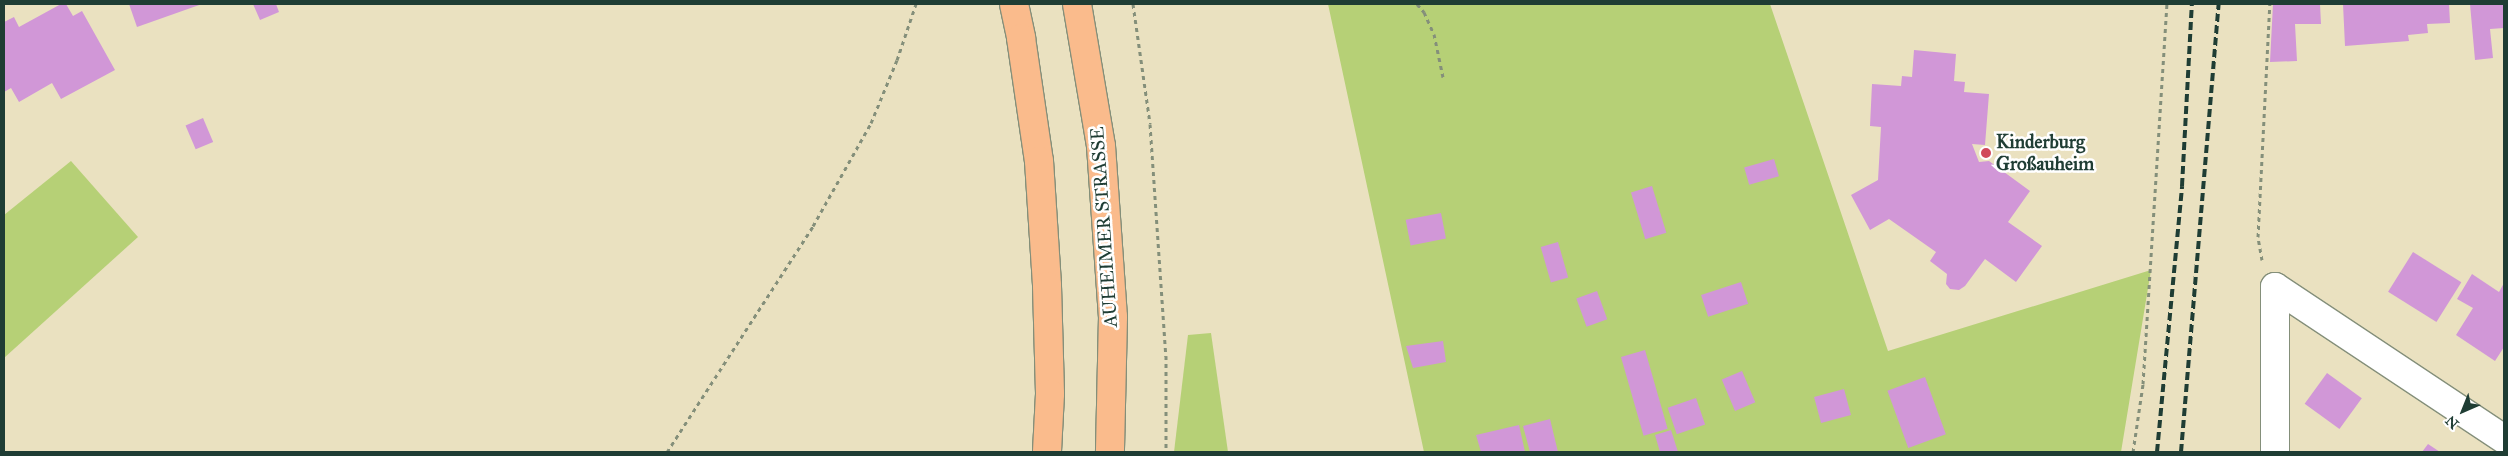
<!DOCTYPE html>
<html>
<head>
<meta charset="utf-8">
<style>
	body { margin:0 }
	#map { position:relative; width:2508px; height:456px; overflow:hidden; background:#eae1c0; font-family:"IM FELL Great Primer",serif }
	div>[style] { position:absolute }
	.green>* { inset:0; background:#b6d076 }
	.building>* { inset:0; background:#d197d7; transform-origin:0 0 }
	.path>* { height:3px; margin-top:-1.5px; transform-origin:0; background:repeating-linear-gradient(90deg,#848f7a 0 4px,transparent 0 8px) }
	.roads { filter:drop-shadow(1px 0 #848f7a) drop-shadow(-1px 0 #848f7a) drop-shadow(0 1px #848f7a) drop-shadow(0 -1px #848f7a) }
	.minor>* { height:28px; margin:-14px; padding:0 14px; transform-origin:14px; border-radius:14px; background:#fff }
	.major>* { height:28px; margin:-14px; padding:0 14px; transform-origin:14px; border-radius:14px; background:#fabb8c }
	.rail>* { height:4px; margin-top:-2px; transform-origin:0; background:repeating-linear-gradient(90deg,#1f3d34 0 8px,transparent 0 12px) }
	.dots>* { width:14px; height:14px; translate:-50% -50%; box-sizing:border-box; border:2px solid #fff; border-radius:50% }
	span { translate:-50% -50%; white-space:nowrap; text-align:center; line-height:1.15; -webkit-text-stroke:5px #fff; paint-order:stroke }
	.poi-label { font-size:19px; color:#1f3d34; font-weight:700 }
	.left { translate:0 -50%; text-align:left }
	.street-label { font-size:19px; color:#1f3d34 }
	.frame { position:absolute; inset:0; border:5px solid #1f3d34; pointer-events:none }
	.north { position:absolute; left:2438px; top:386px; width:50px; height:50px; -webkit-text-stroke:4px #fff; paint-order:stroke; rotate:224deg; font-size:14px; font-weight:700; line-height:20px; text-align:center; color:#1f3d34 }
	.north::after { content:''; display:block; margin:auto; width:18px; height:22px; background:#1f3d34; clip-path:polygon(50% 0,100% 100%,50% 72%,0 100%) }
</style>
</head>
<body>
<div id="map">
	<div class="green">
		<i style="clip-path:polygon(1328px 4px,1770px 4px,1888px 351px,2151px 270px,2121px 452px,1424px 452px)"></i>
		<i style="clip-path:polygon(71px 161px,138px 237px,4px 358px,4px 215px)"></i>
		<i style="clip-path:polygon(1211px 333px,1228px 452px,1174px 452px,1188px 335px)"></i>
	</div>
	<div class="building">
		<i style="clip-path:polygon(61px 4px,66px 4px,73px 16px,82px 11px,115px 70px,61px 99px,52px 83px,19px 102px,11px 88px,4px 92px,4px 22px,14px 17px,19px 27px)"></i>
		<i style="clip-path:polygon(129px 4px,202px 4px,137px 27px)"></i>
		<i style="clip-path:polygon(253px 4px,276px 4px,279px 12px,260px 20px)"></i>
		<i style="clip-path:polygon(2273px 4px,2320px 4px,2321px 24px,2295px 24px,2297px 61px,2270px 62px)"></i>
		<i style="clip-path:polygon(2343px 4px,2449px 4px,2450px 23px,2427px 24px,2428px 33px,2408px 35px,2409px 41px,2345px 46px)"></i>
		<i style="clip-path:polygon(2470px 4px,2504px 4px,2504px 28px,2490px 29px,2493px 58px,2475px 60px)"></i>
		<i style="clip-path:polygon(1914px 50px,1956px 54px,1954px 81px,1965px 82px,1964px 92px,1989px 94px,1985px 145px,1972px 144px,1979px 162px,1989px 161px,2030px 191px,2008px 222px,2042px 246px,2016px 282px,1985px 259px,1965px 286px,1959px 290px,1950px 289px,1946px 284px,1947px 274px,1930px 261px,1936px 252px,1889px 219px,1870px 230px,1851px 195px,1878px 180px,1881px 127px,1870px 126px,1872px 84px,1901px 86px,1902px 76px,1912px 77px)"></i>
		<i style="left:203px;top:118px;width:26px;height:19px;rotate:67deg"></i>
		<i style="left:1774px;top:159px;width:18px;height:31px;rotate:74deg"></i>
		<i style="left:1652px;top:186px;width:49px;height:22px;rotate:73deg"></i>
		<i style="left:1441px;top:213px;width:26px;height:36px;rotate:79deg"></i>
		<i style="left:1558px;top:242px;width:37px;height:18px;rotate:74deg"></i>
		<i style="left:2413px;top:252px;width:57px;height:47px;rotate:32deg"></i>
		<i style="clip-path:polygon(2472px 274px,2499px 292px,2504px 283px,2504px 347px,2495px 361px,2456px 335px,2473px 308px,2457px 299px)"></i>
		<i style="left:1741px;top:282px;width:23px;height:42px;rotate:72deg"></i>
		<i style="left:1597px;top:291px;width:30px;height:22px;rotate:70deg"></i>
		<i style="clip-path:polygon(1443px 341px,1446px 362px,1413px 368px,1406px 346px)"></i>
		<i style="left:1645px;top:350px;width:82px;height:25px;rotate:74deg"></i>
		<i style="left:1742px;top:371px;width:34px;height:22px;rotate:67deg"></i>
		<i style="left:2327px;top:373px;width:43px;height:38px;rotate:36deg"></i>
		<i style="left:1925px;top:377px;width:61px;height:40px;rotate:70deg"></i>
		<i style="left:1844px;top:389px;width:27px;height:31px;rotate:75deg"></i>
		<i style="left:1696px;top:398px;width:28px;height:30px;rotate:71deg"></i>
		<i style="clip-path:polygon(1550px 419px,1558px 452px,1530px 452px,1523px 426px)"></i>
		<i style="clip-path:polygon(1519px 425px,1525px 452px,1481px 452px,1476px 435px)"></i>
		<i style="clip-path:polygon(1671px 430px,1678px 452px,1660px 452px,1655px 435px)"></i>
		<i style="clip-path:polygon(2428px 444px,2440px 452px,2422px 452px)"></i>
	</div>
	<div class="path">
		<i style="left:1133px;top:4px;width:121px;rotate:81.9deg"></i>
		<i style="left:1150px;top:124px;width:233px;rotate:86.1deg"></i>
		<i style="left:1166px;top:356px;width:96px;rotate:90deg"></i>
		<i style="left:1417px;top:4px;width:11px;rotate:49deg"></i>
		<i style="left:1424px;top:12px;width:24px;rotate:66deg"></i>
		<i style="left:1434px;top:34px;width:44px;rotate:78.2deg"></i>
		<i style="left:2262px;top:260px;width:23px;rotate:-100deg"></i>
		<i style="left:2258px;top:237px;width:233px;rotate:-87.1deg"></i>
		<i style="left:667px;top:452px;width:269px;rotate:-57.1deg"></i>
		<i style="left:813px;top:226px;width:118px;rotate:-60.6deg"></i>
		<i style="left:871px;top:123px;width:68px;rotate:-67.6deg"></i>
		<i style="left:897px;top:60px;width:59px;rotate:-71.3deg"></i>
		<i style="left:2133px;top:452px;width:69px;rotate:-81.6deg"></i>
		<i style="left:2143px;top:384px;width:381px;rotate:-86.4deg"></i>
	</div>
	<div class="roads">
		<div class="minor">
			<i style="left:2275px;top:287px;width:275px;rotate:33.6deg"></i>
			<i style="left:2275px;top:452px;width:165px;rotate:-90deg"></i>
		</div>
		<div class="major">
			<i style="left:1014px;top:4px;width:35px;rotate:78deg"></i>
			<i style="left:1021px;top:38px;width:124px;rotate:81.7deg"></i>
			<i style="left:1039px;top:161px;width:125px;rotate:86.3deg"></i>
			<i style="left:1047px;top:286px;width:108px;rotate:88.4deg"></i>
			<i style="left:1050px;top:394px;width:58px;rotate:93deg"></i>
			<i style="left:1077px;top:4px;width:144px;rotate:80.4deg"></i>
			<i style="left:1101px;top:146px;width:171px;rotate:86deg"></i>
			<i style="left:1113px;top:317px;width:135px;rotate:91.3deg"></i>
		</div>
	</div>
	<div class="rail">
		<i style="left:2157px;top:452px;width:267px;rotate:-84.6deg"></i>
		<i style="left:2182px;top:186px;width:182px;rotate:-86.9deg"></i>
		<i style="left:2181px;top:452px;width:450px;rotate:-85.2deg"></i>
	</div>
	<div class="dots">
		<i style="left:1986px;top:153px;background:#d1495b"></i>
	</div>
	<div class="poi-label">
		<span class="left" style="left:1996px;top:153px">Kinderburg<br>Großauheim</span>
	</div>
	<div class="street-label">
		<span style="left:1104px;top:227px;rotate:-94deg">AUHEIMER STRASSE</span>
	</div>
	<div class="frame"></div>
	<div class="north">N</div>
</div>
</body>
</html>
